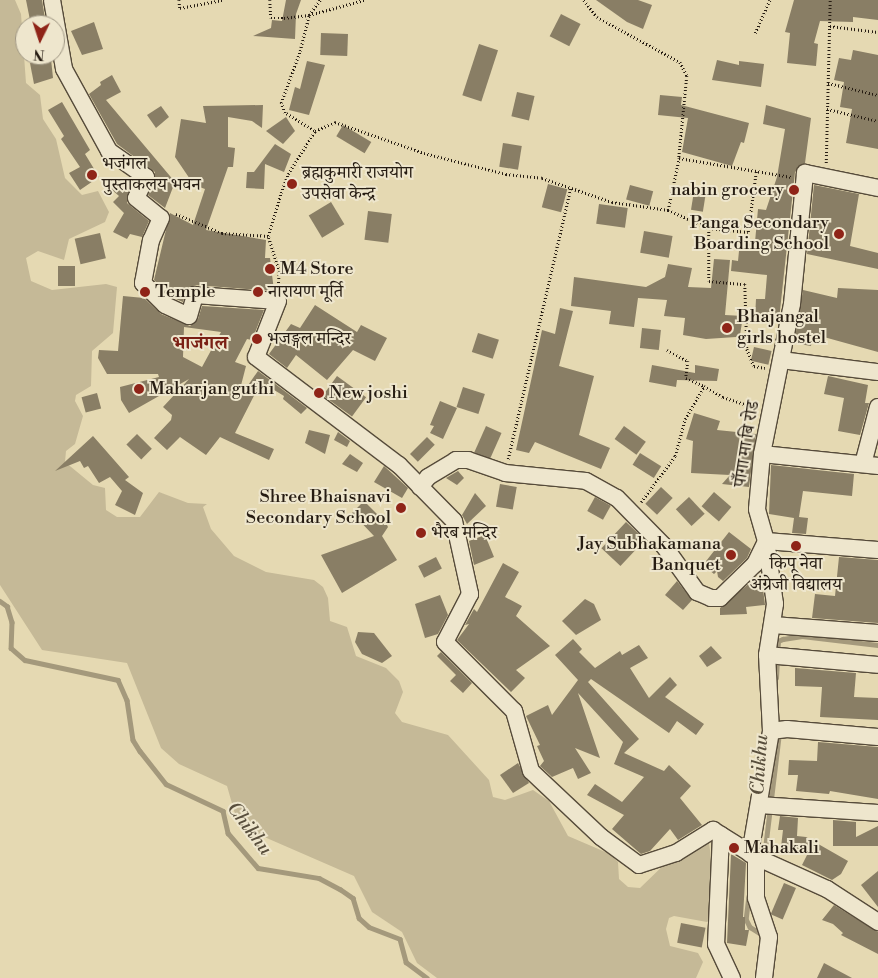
<!DOCTYPE html>
<html>
<head>
<meta charset="utf-8">
<style>
	body { margin:0 }
	#map { position:relative; width:878px; height:978px; overflow:hidden; background:#e5d9b2; font-family:"Libre Bodoni","Noto Serif Devanagari",serif }
	div>[style] { position:absolute }
	.green>* { inset:0; background:#c5b997 }
	.stream>* { height:4.5px; margin:-2.25px; padding:0 2.25px; transform-origin:2.25px; border-radius:2.25px; background:#a4997c }
	.building>* { inset:0; background:#897e65; transform-origin:0 0 }
	.path>* { height:2.5px; margin-top:-1.25px; transform-origin:0; background:repeating-linear-gradient(90deg,#261c12 0 1px,transparent 0 3.5px) }
	.roads { filter:drop-shadow(1px 0 #564b3a) drop-shadow(-1px 0 #564b3a) drop-shadow(0 1px #564b3a) drop-shadow(0 -1px #564b3a) }
	.minor>* { height:16px; margin:-8px; padding:0 8px; transform-origin:8px; border-radius:8px; background:#eee6cd }
	.dots>* { width:14px; height:14px; translate:-50% -50%; box-sizing:border-box; border:2px solid #eee6cd; border-radius:50% }
	span { translate:-50% -50%; white-space:nowrap; text-align:center; line-height:1.15; -webkit-text-stroke:4px #eee6cd; paint-order:stroke }
	.poi-label { font-size:18px; color:#261c12 }
	.left { translate:0 -50%; text-align:left }
	.right { translate:-100% -50%; text-align:right }
	.street-label { font-size:18px; color:#261c12 }
	.neighbourhood-label { font-size:19px; color:#7a1f14; font-weight:700 }
	.water-label { font-size:19px; color:#584e3c; font-style:italic }
	.north { position:absolute; left:15px; top:15px; width:50px; height:50px; box-sizing:border-box; background:#eee6cd; border:1px solid #9e9582; border-radius:50%; rotate:184deg; font-size:14px; font-weight:700; line-height:20px; text-align:center; color:#261c12 }
	.north::after { content:''; display:block; margin:auto; width:18px; height:22px; background:#8f2418; clip-path:polygon(50% 0,100% 100%,50% 72%,0 100%) }
</style>
</head>
<body>
<div id="map">
	<div class="green">
		<i style="clip-path:polygon(0 0,15px 0,21px 14px,26px 83px,40px 95px,43px 119px,56px 139px,65px 178px,82px 195px,98px 191px,109px 212px,105px 222px,69px 239px,64px 260px,38px 251px,26px 258px,31px 281px,52px 290px,106px 284px,117px 287px,113px 333px,92px 351px,91px 386px,76px 395px,75px 401px,83px 416px,75px 444px,66px 451px,65px 462px,93px 485px,105px 488px,106px 510px,117px 517px,140px 517px,159px 492px,188px 503px,207px 504px,203px 507px,211px 529px,234px 556px,266px 572px,314px 580px,323px 587px,328px 598px,330px 621px,347px 627px,356px 656px,386px 668px,399px 681px,403px 692px,395px 713px,402px 722px,448px 735px,489px 780px,493px 797px,505px 800px,533px 790px,549px 801px,568px 836px,610px 854px,618px 862px,619px 879px,628px 887px,640px 888px,670px 859px,709px 843px,714px 878px,712px 919px,707px 922px,674px 916px,669px 918px,666px 929px,670px 946px,698px 953px,703px 962px,696px 978px,437px 978px,417px 963px,402px 932px,372px 912px,354px 876px,253px 832px,235px 814px,227px 786px,179px 764px,161px 748px,127px 663px,42px 650px,0 585px)"></i>
	</div>
	<div class="stream">
		<i style="left:0;top:601px;width:9px;rotate:36deg"></i>
		<i style="left:7px;top:606px;width:17px;rotate:73deg"></i>
		<i style="left:12px;top:622px;width:26px;rotate:92deg"></i>
		<i style="left:11px;top:648px;width:18px;rotate:41deg"></i>
		<i style="left:25px;top:660px;width:95px;rotate:12.1deg"></i>
		<i style="left:118px;top:680px;width:22px;rotate:66deg"></i>
		<i style="left:127px;top:700px;width:40px;rotate:81.5deg"></i>
		<i style="left:133px;top:740px;width:13px;rotate:58deg"></i>
		<i style="left:140px;top:751px;width:42px;rotate:51.8deg"></i>
		<i style="left:166px;top:784px;width:63px;rotate:25.3deg"></i>
		<i style="left:223px;top:811px;width:23px;rotate:77deg"></i>
		<i style="left:228px;top:833px;width:46px;rotate:49.4deg"></i>
		<i style="left:258px;top:868px;width:62px;rotate:9.3deg"></i>
		<i style="left:319px;top:878px;width:24px;rotate:28deg"></i>
		<i style="left:340px;top:889px;width:16px;rotate:35deg"></i>
		<i style="left:353px;top:898px;width:21px;rotate:73deg"></i>
		<i style="left:359px;top:918px;width:13px;rotate:42deg"></i>
		<i style="left:369px;top:927px;width:33px;rotate:21deg"></i>
		<i style="left:400px;top:939px;width:24px;rotate:75deg"></i>
		<i style="left:406px;top:962px;width:26px;rotate:37deg"></i>
		<i style="left:776px;top:678px;width:37px;rotate:-87deg"></i>
		<i style="left:778px;top:641px;width:5px;rotate:-22deg"></i>
		<i style="left:783px;top:639px;width:19px;rotate:-9deg"></i>
		<i style="left:802px;top:636px;width:77px;rotate:6.8deg"></i>
		<i style="left:764px;top:857px;width:125px;rotate:-83.1deg"></i>
		<i style="left:749px;top:896px;width:23px;rotate:97deg"></i>
		<i style="left:746px;top:919px;width:9px;rotate:63deg"></i>
		<i style="left:750px;top:927px;width:15px;rotate:32deg"></i>
	</div>
	<div class="building">
		<i style="clip-path:polygon(26px 0,42px 0,46px 25px,31px 25px)"></i>
		<i style="clip-path:polygon(286px 0,301px 0,296px 14px,295px 39px,253px 36px,271px 28px,272px 20px,282px 21px)"></i>
		<i style="clip-path:polygon(596px 0,638px 0,652px 5px,643px 29px,627px 22px)"></i>
		<i style="clip-path:polygon(794px 0,878px 0,878px 20px,853px 17px,853px 22px,820px 21px,814px 43px,818px 44px,816px 66px,787px 63px,790px 33px,785px 32px)"></i>
		<i style="left:561px;top:14px;width:22px;height:25px;rotate:27deg"></i>
		<i style="clip-path:polygon(94px 22px,103px 49px,82px 55px,71px 31px)"></i>
		<i style="left:321px;top:33px;width:27px;height:22px;rotate:2deg"></i>
		<i style="left:479px;top:44px;width:20px;height:54px;rotate:18deg"></i>
		<i style="clip-path:polygon(853px 50px,878px 55px,878px 149px,846px 143px,852px 109px,840px 107px,844px 82px,834px 80px,839px 58px,851px 60px)"></i>
		<i style="clip-path:polygon(51px 59px,53px 78px,34px 84px,30px 63px)"></i>
		<i style="clip-path:polygon(717px 60px,739px 65px,739px 61px,764px 64px,761px 87px,712px 80px)"></i>
		<i style="clip-path:polygon(307px 61px,325px 65px,309px 115px,289px 110px,295px 87px,300px 89px)"></i>
		<i style="clip-path:polygon(112px 75px,121px 92px,106px 100px,175px 182px,165px 208px,148px 195px,155px 181px,155px 172px,117px 144px,89px 94px,101px 85px,100px 82px)"></i>
		<i style="left:517px;top:92px;width:18px;height:25px;rotate:13deg"></i>
		<i style="clip-path:polygon(660px 95px,682px 97px,681px 105px,749px 123px,744px 143px,741px 142px,732px 166px,682px 152px,688px 118px,658px 115px)"></i>
		<i style="clip-path:polygon(62px 102px,90px 150px,85px 154px,99px 177px,80px 190px,69px 173px,80px 167px,61px 139px,64px 136px,48px 110px)"></i>
		<i style="clip-path:polygon(263px 105px,262px 128px,252px 121px,228px 117px,228px 147px,235px 148px,233px 167px,228px 167px,206px 230px,266px 240px,265px 258px,270px 258px,274px 291px,195px 285px,187px 289px,183px 302px,171px 297px,154px 280px,170px 213px,193px 225px,205px 189px,194px 185px,175px 157px,181px 119px,206px 123px,203px 106px)"></i>
		<i style="clip-path:polygon(766px 105px,811px 118px,805px 163px,795px 172px,779px 320px,755px 318px,756px 299px,765px 299px,767px 275px,731px 271px,732px 260px,738px 261px,740px 241px,755px 242px,758px 209px,766px 210px,777px 177px,785px 129px,763px 124px)"></i>
		<i style="clip-path:polygon(161px 106px,169px 117px,156px 128px,147px 115px)"></i>
		<i style="clip-path:polygon(286px 117px,295px 131px,283px 144px,266px 131px)"></i>
		<i style="left:343px;top:125px;width:33px;height:13px;rotate:31deg"></i>
		<i style="left:503px;top:143px;width:19px;height:24px;rotate:9deg"></i>
		<i style="clip-path:polygon(275px 144px,291px 154px,284px 172px,265px 164px,264px 189px,246px 188px,247px 172px,254px 172px)"></i>
		<i style="clip-path:polygon(122px 177px,131px 186px,127px 203px,149px 221px,142px 237px,130px 234px,127px 239px,113px 232px,124px 213px,113px 202px,119px 196px,111px 189px)"></i>
		<i style="left:548px;top:184px;width:20px;height:24px;rotate:15deg"></i>
		<i style="left:630px;top:185px;width:24px;height:15px;rotate:15deg"></i>
		<i style="clip-path:polygon(814px 185px,859px 194px,850px 246px,878px 253px,878px 269px,807px 254px)"></i>
		<i style="left:694px;top:191px;width:12px;height:19px;rotate:9deg"></i>
		<i style="left:331px;top:202px;width:26px;height:26px;rotate:59deg"></i>
		<i style="left:599px;top:204px;width:29px;height:20px;rotate:8deg"></i>
		<i style="left:368px;top:211px;width:24px;height:29px;rotate:7deg"></i>
		<i style="left:644px;top:231px;width:29px;height:22px;rotate:10deg"></i>
		<i style="left:100px;top:233px;width:26px;height:26px;rotate:77deg"></i>
		<i style="clip-path:polygon(714px 259px,730px 260px,725px 315px,743px 316px,740px 335px,736px 337px,706px 339px,683px 335px,685px 318px,664px 316px,667px 300px,638px 298px,634px 327px,609px 324px,611px 311px,571px 306px,574px 277px,646px 287px,665px 277px,668px 264px,692px 268px,688px 287px,711px 288px)"></i>
		<i style="left:58px;top:266px;width:17px;height:20px"></i>
		<i style="clip-path:polygon(838px 288px,878px 290px,878px 352px,813px 334px,811px 346px,794px 343px,803px 290px,837px 298px)"></i>
		<i style="clip-path:polygon(evenodd,123px 296px,144px 298px,161px 314px,190px 326px,198px 319px,202px 306px,264px 310px,252px 340px,247px 339px,235px 362px,246px 366px,237px 401px,258px 371px,307px 408px,301px 414px,283px 399px,284px 396px,261px 382px,235px 433px,274px 449px,269px 460px,220px 437px,206px 455px,180px 437px,167px 450px,154px 438px,171px 420px,172px 415px,163px 407px,189px 379px,129px 413px,121px 400px,120px 387px,159px 377px,158px 374px,107px 374px,98px 358px,99px 350px,118px 351px,123px 296px,184px 327px,221px 332px,202px 367px,183px 357px,184px 327px)"></i>
		<i style="clip-path:polygon(315px 305px,357px 332px,361px 325px,387px 338px,375px 361px,353px 350px,327px 380px,296px 355px,287px 368px,269px 354px,291px 324px,300px 328px)"></i>
		<i style="clip-path:polygon(560px 308px,573px 311px,559px 366px,594px 376px,579px 435px,610px 448px,601px 469px,535px 442px,529px 453px,516px 450px,542px 330px,555px 334px)"></i>
		<i style="left:642px;top:328px;width:19px;height:20px;rotate:6deg"></i>
		<i style="left:478px;top:333px;width:22px;height:20px;rotate:18deg"></i>
		<i style="left:754px;top:347px;width:18px;height:14px;rotate:13deg"></i>
		<i style="clip-path:polygon(652px 365px,695px 373px,695px 365px,719px 369px,717px 381px,677px 380px,676px 387px,649px 382px)"></i>
		<i style="left:337px;top:376px;width:36px;height:24px;rotate:36deg"></i>
		<i style="clip-path:polygon(828px 376px,868px 385px,865px 403px,869px 403px,860px 435px,838px 431px,844px 398px,824px 394px)"></i>
		<i style="left:463px;top:387px;width:23px;height:21px;rotate:18deg"></i>
		<i style="left:97px;top:393px;width:16px;height:16px;rotate:75deg"></i>
		<i style="clip-path:polygon(440px 401px,457px 408px,443px 439px,430px 433px,434px 426px,430px 425px)"></i>
		<i style="clip-path:polygon(694px 413px,720px 421px,717px 430px,756px 434px,749px 487px,722px 484px,730px 475px,691px 473px,693px 441px,686px 439px)"></i>
		<i style="left:486px;top:426px;width:17px;height:29px;rotate:24deg"></i>
		<i style="left:624px;top:426px;width:27px;height:16px;rotate:36deg"></i>
		<i style="clip-path:polygon(309px 430px,330px 435px,325px 454px,305px 443px)"></i>
		<i style="clip-path:polygon(338px 432px,350px 441px,347px 447px,334px 440px)"></i>
		<i style="left:137px;top:434px;width:21px;height:15px;rotate:45deg"></i>
		<i style="clip-path:polygon(93px 436px,129px 477px,125px 480px,143px 493px,135px 515px,115px 505px,122px 491px,110px 477px,99px 483px,88px 466px,84px 468px,80px 461px,55px 471px)"></i>
		<i style="left:427px;top:437px;width:11px;height:24px;rotate:45deg"></i>
		<i style="left:640px;top:453px;width:25px;height:14px;rotate:32deg"></i>
		<i style="clip-path:polygon(350px 454px,363px 463px,357px 472px,342px 464px)"></i>
		<i style="clip-path:polygon(771px 465px,854px 474px,852px 496px,803px 491px,799px 517px,808px 518px,806px 534px,792px 533px,794px 518px,769px 514px)"></i>
		<i style="clip-path:polygon(384px 466px,408px 488px,402px 498px,374px 482px)"></i>
		<i style="clip-path:polygon(458px 471px,464px 478px,457px 485px,446px 478px)"></i>
		<i style="left:500px;top:484px;width:17px;height:23px;rotate:10deg"></i>
		<i style="left:661px;top:487px;width:16px;height:23px;rotate:43deg"></i>
		<i style="left:714px;top:492px;width:23px;height:19px;rotate:41deg"></i>
		<i style="clip-path:polygon(475px 493px,486px 506px,467px 524px,462px 515px)"></i>
		<i style="left:595px;top:497px;width:18px;height:16px;rotate:29deg"></i>
		<i style="left:689px;top:497px;width:23px;height:18px;rotate:47deg"></i>
		<i style="clip-path:polygon(364px 501px,386px 523px,388px 527px,382px 536px,397px 560px,342px 593px,321px 555px,374px 536px,352px 513px)"></i>
		<i style="left:626px;top:522px;width:26px;height:36px;rotate:43deg"></i>
		<i style="clip-path:polygon(729px 532px,751px 549px,747px 558px,723px 581px,718px 577px,717px 571px,714px 574px,703px 565px)"></i>
		<i style="clip-path:polygon(485px 535px,494px 557px,474px 565px,469px 541px)"></i>
		<i style="left:436px;top:557px;width:13px;height:20px;rotate:63deg"></i>
		<i style="clip-path:polygon(839px 557px,878px 560px,878px 623px,812px 618px,815px 594px,835px 596px)"></i>
		<i style="clip-path:polygon(503px 563px,519px 572px,505px 597px,522px 606px,516px 616px,550px 646px,516px 670px,525px 678px,511px 692px,457px 640px,469px 624px,465px 625px,474px 609px,477px 612px)"></i>
		<i style="clip-path:polygon(677px 581px,692px 600px,683px 610px,665px 595px)"></i>
		<i style="clip-path:polygon(762px 581px,765px 605px,746px 607px,747px 614px,720px 615px,720px 608px,751px 582px)"></i>
		<i style="clip-path:polygon(440px 595px,448px 615px,438px 634px,425px 638px,415px 604px)"></i>
		<i style="clip-path:polygon(585px 599px,594px 604px,601px 620px,576px 635px,562px 621px)"></i>
		<i style="clip-path:polygon(358px 632px,374px 633px,392px 656px,382px 663px,362px 654px,355px 642px)"></i>
		<i style="clip-path:polygon(573px 639px,582px 649px,579px 652px,595px 668px,620px 651px,622px 655px,639px 645px,648px 658px,630px 668px,649px 698px,670px 677px,677px 685px,665px 697px,704px 724px,696px 735px,677px 721px,669px 733px,591px 679px,588px 682px,639px 739px,624px 753px,664px 771px,669px 765px,691px 786px,680px 798px,702px 825px,678px 840px,670px 829px,650px 851px,641px 854px,612px 829px,624px 815px,587px 795px,595px 784px,622px 802px,644px 777px,614px 764px,623px 742px,578px 693px,600px 758px,575px 748px,591px 773px,578px 779px,573px 768px,552px 777px,540px 766px,544px 761px,537px 746px,540px 745px,526px 716px,548px 705px,552px 715px,578px 680px,555px 655px)"></i>
		<i style="clip-path:polygon(711px 646px,722px 658px,707px 667px,699px 656px)"></i>
		<i style="clip-path:polygon(441px 652px,472px 683px,463px 693px,450px 681px,456px 675px,437px 656px)"></i>
		<i style="clip-path:polygon(795px 668px,856px 673px,854px 697px,878px 698px,878px 720px,820px 717px,822px 687px,795px 686px)"></i>
		<i style="clip-path:polygon(818px 742px,878px 747px,878px 799px,830px 791px,829px 794px,796px 791px,798px 775px,788px 775px,789px 760px,817px 761px)"></i>
		<i style="clip-path:polygon(518px 763px,529px 783px,513px 793px,500px 775px)"></i>
		<i style="clip-path:polygon(780px 816px,798px 818px,797px 836px,806px 837px,848px 861px,841px 874px,832px 880px,802px 865px,809px 851px,781px 847px,783px 830px,778px 830px)"></i>
		<i style="clip-path:polygon(833px 820px,856px 822px,856px 837px,878px 826px,878px 846px,833px 846px)"></i>
		<i style="clip-path:polygon(731px 854px,746px 863px,743px 917px,745px 917px,745px 930px,749px 930px,746px 946px,727px 943px)"></i>
		<i style="clip-path:polygon(878px 871px,878px 907px,861px 885px)"></i>
		<i style="left:784px;top:883px;width:13px;height:34px;rotate:23deg"></i>
		<i style="clip-path:polygon(834px 905px,878px 932px,878px 954px,841px 935px,843px 933px,833px 924px,822px 920px)"></i>
		<i style="left:681px;top:923px;width:25px;height:20px;rotate:11deg"></i>
		<i style="clip-path:polygon(824px 963px,852px 978px,817px 978px)"></i>
	</div>
	<div class="path">
		<i style="left:179px;top:0;width:8px;rotate:83deg"></i>
		<i style="left:180px;top:8px;width:43px;rotate:-10.8deg"></i>
		<i style="left:270px;top:0;width:18px;rotate:87deg"></i>
		<i style="left:271px;top:18px;width:13px"></i>
		<i style="left:284px;top:18px;width:25px;rotate:-7deg"></i>
		<i style="left:309px;top:15px;width:57px;rotate:-15.3deg"></i>
		<i style="left:584px;top:0;width:21px;rotate:53deg"></i>
		<i style="left:597px;top:17px;width:94px;rotate:28.5deg"></i>
		<i style="left:680px;top:62px;width:16px;rotate:63deg"></i>
		<i style="left:687px;top:76px;width:82px;rotate:95.6deg"></i>
		<i style="left:830px;top:26px;width:48px;rotate:7.1deg"></i>
		<i style="left:755px;top:33px;width:36px;rotate:-66deg"></i>
		<i style="left:828px;top:83px;width:51px;rotate:13.5deg"></i>
		<i style="left:827px;top:109px;width:52px;rotate:13.2deg"></i>
		<i style="left:314px;top:131px;width:34px;rotate:-148deg"></i>
		<i style="left:285px;top:113px;width:11px;rotate:-112deg"></i>
		<i style="left:281px;top:103px;width:55px;rotate:-69.9deg"></i>
		<i style="left:300px;top:51px;width:37px;rotate:-76deg"></i>
		<i style="left:309px;top:15px;width:19px;rotate:-54deg"></i>
		<i style="left:826px;top:163px;width:163px;rotate:-88.6deg"></i>
		<i style="left:668px;top:210px;width:45px;rotate:23.7deg"></i>
		<i style="left:709px;top:228px;width:53px;rotate:90deg"></i>
		<i style="left:709px;top:281px;width:36px;rotate:5deg"></i>
		<i style="left:745px;top:284px;width:65px;rotate:88.2deg"></i>
		<i style="left:747px;top:349px;width:18px;rotate:68deg"></i>
		<i style="left:754px;top:366px;width:11px;rotate:10deg"></i>
		<i style="left:176px;top:214px;width:50px;rotate:22.4deg"></i>
		<i style="left:222px;top:233px;width:46px;rotate:3.7deg"></i>
		<i style="left:709px;top:228px;width:39px;rotate:6deg"></i>
		<i style="left:748px;top:232px;width:61px;rotate:-82.4deg"></i>
		<i style="left:278px;top:286px;width:14px;rotate:-86deg"></i>
		<i style="left:279px;top:272px;width:38px;rotate:-107deg"></i>
		<i style="left:268px;top:236px;width:45px;rotate:-73.2deg"></i>
		<i style="left:281px;top:193px;width:20px;rotate:-70deg"></i>
		<i style="left:288px;top:174px;width:51px;rotate:-57.9deg"></i>
		<i style="left:315px;top:131px;width:22px;rotate:-24deg"></i>
		<i style="left:335px;top:122px;width:94px;rotate:19.2deg"></i>
		<i style="left:424px;top:153px;width:85px;rotate:14.4deg"></i>
		<i style="left:506px;top:174px;width:36px;rotate:6deg"></i>
		<i style="left:542px;top:178px;width:74px;rotate:18.9deg"></i>
		<i style="left:612px;top:202px;width:57px;rotate:8.1deg"></i>
		<i style="left:668px;top:210px;width:53px;rotate:-78.1deg"></i>
		<i style="left:679px;top:158px;width:114px;rotate:9.6deg"></i>
		<i style="left:667px;top:350px;width:24px;rotate:28deg"></i>
		<i style="left:688px;top:361px;width:17px;rotate:97deg"></i>
		<i style="left:686px;top:378px;width:20px;rotate:24deg"></i>
		<i style="left:508px;top:459px;width:279px;rotate:-77deg"></i>
		<i style="left:641px;top:502px;width:57px;rotate:-53.5deg"></i>
		<i style="left:675px;top:456px;width:38px;rotate:-75deg"></i>
		<i style="left:685px;top:419px;width:38px;rotate:-60deg"></i>
		<i style="left:704px;top:386px;width:22px;rotate:30deg"></i>
		<i style="left:723px;top:397px;width:35px;rotate:18deg"></i>
	</div>
	<div class="roads">
		<div class="minor">
			<i style="left:52px;top:0;width:70px;rotate:80.1deg"></i>
			<i style="left:64px;top:69px;width:94px;rotate:61.2deg"></i>
			<i style="left:109px;top:151px;width:45px;rotate:35.1deg"></i>
			<i style="left:146px;top:177px;width:23px;rotate:115deg"></i>
			<i style="left:136px;top:198px;width:32px;rotate:39deg"></i>
			<i style="left:161px;top:218px;width:24px;rotate:114deg"></i>
			<i style="left:151px;top:240px;width:44px;rotate:100.5deg"></i>
			<i style="left:143px;top:283px;width:31px;rotate:45deg"></i>
			<i style="left:165px;top:305px;width:26px;rotate:25deg"></i>
			<i style="left:189px;top:316px;width:22px;rotate:-74deg"></i>
			<i style="left:195px;top:295px;width:83px;rotate:4.1deg"></i>
			<i style="left:278px;top:301px;width:60px;rotate:111.4deg"></i>
			<i style="left:256px;top:357px;width:179px;rotate:37.1deg"></i>
			<i style="left:399px;top:465px;width:78px;rotate:45.5deg"></i>
			<i style="left:454px;top:521px;width:75px;rotate:77.6deg"></i>
			<i style="left:470px;top:594px;width:54px;rotate:117.5deg"></i>
			<i style="left:445px;top:642px;width:98px;rotate:45deg"></i>
			<i style="left:514px;top:711px;width:62px;rotate:74.2deg"></i>
			<i style="left:531px;top:771px;width:96px;rotate:43.3deg"></i>
			<i style="left:601px;top:837px;width:47px;rotate:36.4deg"></i>
			<i style="left:639px;top:865px;width:39px;rotate:-18deg"></i>
			<i style="left:676px;top:853px;width:44px;rotate:-31.9deg"></i>
			<i style="left:713px;top:830px;width:51px;rotate:32.1deg"></i>
			<i style="left:756px;top:857px;width:78px;rotate:24.3deg"></i>
			<i style="left:827px;top:889px;width:61px;rotate:32.9deg"></i>
			<i style="left:781px;top:360px;width:98px;rotate:7.1deg"></i>
			<i style="left:762px;top:454px;width:117px;rotate:5.9deg"></i>
			<i style="left:863px;top:464px;width:59px;rotate:-75.3deg"></i>
			<i style="left:420px;top:487px;width:13px;rotate:-51deg"></i>
			<i style="left:428px;top:477px;width:33px;rotate:-31deg"></i>
			<i style="left:456px;top:460px;width:12px"></i>
			<i style="left:468px;top:460px;width:39px;rotate:19deg"></i>
			<i style="left:505px;top:473px;width:81px;rotate:5.6deg"></i>
			<i style="left:586px;top:481px;width:35px;rotate:29deg"></i>
			<i style="left:617px;top:498px;width:67px;rotate:45.6deg"></i>
			<i style="left:664px;top:546px;width:57px;rotate:54.3deg"></i>
			<i style="left:697px;top:592px;width:15px;rotate:23deg"></i>
			<i style="left:711px;top:598px;width:9px"></i>
			<i style="left:720px;top:598px;width:49px;rotate:-44.2deg"></i>
			<i style="left:755px;top:564px;width:25px;rotate:-64deg"></i>
			<i style="left:766px;top:541px;width:112px;rotate:4.6deg"></i>
			<i style="left:773px;top:625px;width:105px;rotate:4.4deg"></i>
			<i style="left:767px;top:655px;width:111px;rotate:5.1deg"></i>
			<i style="left:771px;top:731px;width:16px;rotate:-7deg"></i>
			<i style="left:787px;top:729px;width:91px;rotate:5deg"></i>
			<i style="left:759px;top:805px;width:119px;rotate:3.8deg"></i>
			<i style="left:721px;top:835px;width:109px;rotate:92.6deg"></i>
			<i style="left:716px;top:944px;width:38px;rotate:65deg"></i>
			<i style="left:750px;top:854px;width:125px;rotate:-80.3deg"></i>
			<i style="left:771px;top:731px;width:76px;rotate:-93deg"></i>
			<i style="left:767px;top:655px;width:52px;rotate:-81.1deg"></i>
			<i style="left:775px;top:604px;width:64px;rotate:-98.1deg"></i>
			<i style="left:766px;top:541px;width:33px;rotate:-106deg"></i>
			<i style="left:757px;top:509px;width:55px;rotate:-84.8deg"></i>
			<i style="left:762px;top:454px;width:153px;rotate:-78.7deg"></i>
			<i style="left:792px;top:304px;width:132px;rotate:-84.3deg"></i>
			<i style="left:805px;top:173px;width:75px;rotate:11.6deg"></i>
			<i style="left:756px;top:857px;width:41px;rotate:90deg"></i>
			<i style="left:756px;top:898px;width:41px;rotate:71.6deg"></i>
			<i style="left:769px;top:937px;width:41px;rotate:97deg"></i>
		</div>
	</div>
	<div class="dots">
		<i style="left:92px;top:175px;background:#8f2418"></i>
		<i style="left:292px;top:184px;background:#8f2418"></i>
		<i style="left:794px;top:190px;background:#8f2418"></i>
		<i style="left:839px;top:234px;background:#8f2418"></i>
		<i style="left:270px;top:269px;background:#8f2418"></i>
		<i style="left:145px;top:292px;background:#8f2418"></i>
		<i style="left:258px;top:292px;background:#8f2418"></i>
		<i style="left:727px;top:328px;background:#8f2418"></i>
		<i style="left:257px;top:339px;background:#8f2418"></i>
		<i style="left:139px;top:389px;background:#8f2418"></i>
		<i style="left:319px;top:393px;background:#8f2418"></i>
		<i style="left:401px;top:508px;background:#8f2418"></i>
		<i style="left:421px;top:533px;background:#8f2418"></i>
		<i style="left:796px;top:546px;background:#8f2418"></i>
		<i style="left:731px;top:555px;background:#8f2418"></i>
		<i style="left:734px;top:848px;background:#8f2418"></i>
	</div>
	<div class="poi-label">
		<span class="left" style="left:102px;top:175px">भजंगल<br>पुस्ताकलय भवन</span>
		<span class="left" style="left:302px;top:184px">ब्रह्मकुमारी राजयोग<br>उपसेवा केन्द्र</span>
		<span class="right" style="left:784px;top:190px">nabin grocery</span>
		<span class="right" style="left:829px;top:234px">Panga Secondary<br>Boarding School</span>
		<span class="left" style="left:280px;top:269px">M4 Store</span>
		<span class="left" style="left:155px;top:292px">Temple</span>
		<span class="left" style="left:268px;top:292px">नारायण मूर्ति</span>
		<span class="left" style="left:737px;top:328px">Bhajangal<br>girls hostel</span>
		<span class="left" style="left:267px;top:339px">भजङ्गल मन्दिर</span>
		<span class="left" style="left:149px;top:389px">Maharjan guthi</span>
		<span class="left" style="left:329px;top:393px">New joshi</span>
		<span class="right" style="left:391px;top:508px">Shree Bhaisnavi<br>Secondary School</span>
		<span class="left" style="left:431px;top:533px">भैरब मन्दिर</span>
		<span class="right" style="left:721px;top:555px">Jay Subhakamana<br>Banquet</span>
		<span style="left:796px;top:575px">किपू नेवा<br>अंग्रेजी विद्यालय</span>
		<span class="left" style="left:744px;top:848px">Mahakali</span>
	</div>
	<div class="street-label">
		<span style="left:747px;top:444px;rotate:-81deg">पाँगा मा बि रोड</span>
	</div>
	<div class="neighbourhood-label">
		<span style="left:200px;top:344px">भाजंगल</span>
	</div>
	<div class="water-label">
		<span style="left:760px;top:765px;rotate:-86deg">Chikhu</span>
		<span style="left:249px;top:829px;rotate:53deg">Chikhu</span>
	</div>
	<div class="north">N</div>
</div>
</body>
</html>
